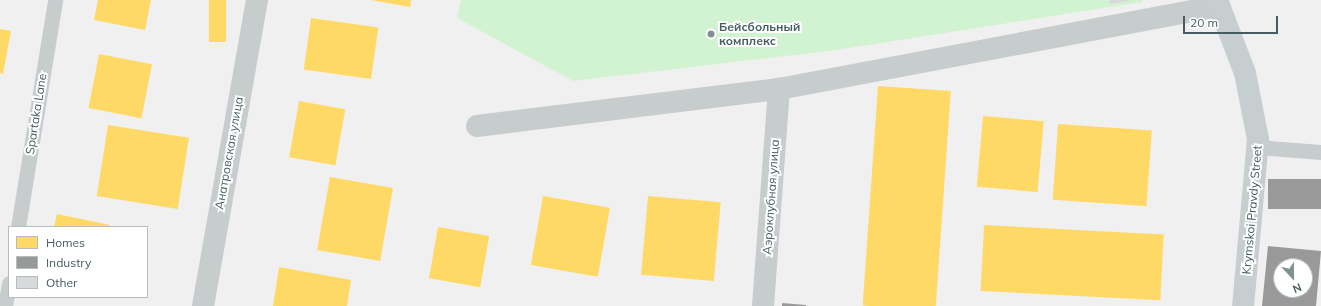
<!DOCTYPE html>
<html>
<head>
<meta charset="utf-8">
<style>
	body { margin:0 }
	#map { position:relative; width:1321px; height:306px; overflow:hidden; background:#f1f0f0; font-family:Mulish,sans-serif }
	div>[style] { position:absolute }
	.green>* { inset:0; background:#d2f3d2 }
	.homes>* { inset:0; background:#ffd966; transform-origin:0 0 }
	.industry>* { inset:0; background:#999; transform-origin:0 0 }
	.building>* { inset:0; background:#d8d9da }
	.lane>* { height:15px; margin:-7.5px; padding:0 7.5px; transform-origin:7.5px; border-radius:7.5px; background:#c7cccd }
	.street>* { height:22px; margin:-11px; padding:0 11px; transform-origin:11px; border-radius:11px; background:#c7cccd }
	.secondary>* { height:22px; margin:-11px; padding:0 11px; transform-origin:11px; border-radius:11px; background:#c7cecf }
	.dots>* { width:11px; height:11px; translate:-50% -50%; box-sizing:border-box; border:2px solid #fff; border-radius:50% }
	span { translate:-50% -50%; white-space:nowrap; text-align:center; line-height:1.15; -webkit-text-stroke:4px #fff; paint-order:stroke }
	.poi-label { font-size:12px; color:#455d60; font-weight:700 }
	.left { translate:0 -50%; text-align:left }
	.street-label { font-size:12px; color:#455d60 }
	.legend { position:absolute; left:8px; top:226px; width:140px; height:72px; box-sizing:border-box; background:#fff; border:1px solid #b5bebf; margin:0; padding:5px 7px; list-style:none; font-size:12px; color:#455d60 }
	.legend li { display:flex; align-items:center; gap:8px; height:20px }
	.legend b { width:20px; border:1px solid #b5bebf }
	.north { position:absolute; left:1273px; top:258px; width:40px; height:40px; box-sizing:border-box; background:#fff; border:1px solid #b5bebf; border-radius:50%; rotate:158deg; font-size:11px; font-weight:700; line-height:16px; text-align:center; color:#455d60 }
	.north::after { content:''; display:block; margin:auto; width:14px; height:18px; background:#819092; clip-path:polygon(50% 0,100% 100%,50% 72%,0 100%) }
	.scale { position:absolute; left:1183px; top:16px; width:95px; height:18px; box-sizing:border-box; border:2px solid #455d60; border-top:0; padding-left:5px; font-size:12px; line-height:14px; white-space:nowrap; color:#455d60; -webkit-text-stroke:3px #fff; paint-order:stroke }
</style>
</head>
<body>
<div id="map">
	<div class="green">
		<i style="clip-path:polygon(461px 0,1142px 0,1142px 2px,836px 50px,573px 81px,457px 18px)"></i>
	</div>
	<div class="homes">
		<i style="clip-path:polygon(98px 0,151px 0,145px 30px,94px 20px)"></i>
		<i style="left:209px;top:0;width:17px;height:42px"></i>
		<i style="clip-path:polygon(371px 0,411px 0,410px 7px)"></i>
		<i style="left:311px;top:18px;width:68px;height:52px;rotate:8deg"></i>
		<i style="clip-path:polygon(0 29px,11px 31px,3px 74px,0 73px)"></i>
		<i style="left:99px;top:54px;width:54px;height:55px;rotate:11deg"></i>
		<i style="left:878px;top:86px;width:73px;height:220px;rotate:4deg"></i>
		<i style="left:299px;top:101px;width:47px;height:57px;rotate:10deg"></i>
		<i style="left:983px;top:116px;width:61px;height:71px;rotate:5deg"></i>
		<i style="left:1058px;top:124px;width:94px;height:76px;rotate:4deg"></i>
		<i style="left:108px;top:125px;width:82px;height:72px;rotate:9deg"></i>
		<i style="left:330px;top:177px;width:64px;height:74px;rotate:10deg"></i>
		<i style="left:543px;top:196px;width:68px;height:70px;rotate:10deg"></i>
		<i style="left:648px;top:196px;width:73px;height:79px;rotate:5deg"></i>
		<i style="clip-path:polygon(57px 214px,110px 225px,110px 227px,54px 227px)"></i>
		<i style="left:984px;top:225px;width:180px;height:66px;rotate:3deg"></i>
		<i style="left:438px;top:227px;width:52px;height:52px;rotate:10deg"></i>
		<i style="clip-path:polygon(279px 267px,351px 280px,347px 306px,273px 306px)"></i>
	</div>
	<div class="industry">
		<i style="left:1321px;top:179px;width:30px;height:53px;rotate:90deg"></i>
		<i style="clip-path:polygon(evenodd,1268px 246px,1321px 251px,1316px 306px,1262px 306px,1268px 246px,1281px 266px,1305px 266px,1305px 290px,1281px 290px,1281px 266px)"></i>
		<i style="clip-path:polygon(782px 303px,806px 305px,806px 306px,782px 306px)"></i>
	</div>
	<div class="building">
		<i style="clip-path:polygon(1109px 0,1129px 0,1129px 1px,1110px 4px)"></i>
	</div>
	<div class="lane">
		<i style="left:1257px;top:147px;width:64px;rotate:4.5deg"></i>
		<i style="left:18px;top:227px;width:230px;rotate:-80.7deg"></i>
		<i style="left:5px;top:306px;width:23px;rotate:-80deg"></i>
	</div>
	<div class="street">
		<i style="left:477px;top:126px;width:304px;rotate:-7deg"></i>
		<i style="left:779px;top:89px;width:448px;rotate:-10.7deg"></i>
		<i style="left:203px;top:306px;width:311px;rotate:-80deg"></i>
		<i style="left:763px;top:306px;width:218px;rotate:-85.8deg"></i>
	</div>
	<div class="secondary">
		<i style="left:1217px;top:0;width:78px;rotate:69deg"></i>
		<i style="left:1245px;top:73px;width:67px;rotate:78.9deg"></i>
		<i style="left:1258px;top:139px;width:168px;rotate:95.1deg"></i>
	</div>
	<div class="dots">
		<i style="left:711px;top:34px;background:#819092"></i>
	</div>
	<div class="poi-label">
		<span class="left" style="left:719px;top:34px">Бейсбольный<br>комплекс</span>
	</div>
	<div class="street-label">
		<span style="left:36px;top:114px;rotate:-81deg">Spartaka Lane</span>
		<span style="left:229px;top:153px;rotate:-80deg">Анатровская улица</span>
		<span style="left:771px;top:197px;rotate:-86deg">Аэроклубная улица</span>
		<span style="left:1252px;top:210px;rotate:-85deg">Krymskoi Pravdy Street</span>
	</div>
	<ul class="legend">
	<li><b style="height:11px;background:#ffd966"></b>Homes</li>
	<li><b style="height:11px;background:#999"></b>Industry</li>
	<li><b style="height:11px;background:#d8d9da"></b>Other</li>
	</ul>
	<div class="north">N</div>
	<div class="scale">20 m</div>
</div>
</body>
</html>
